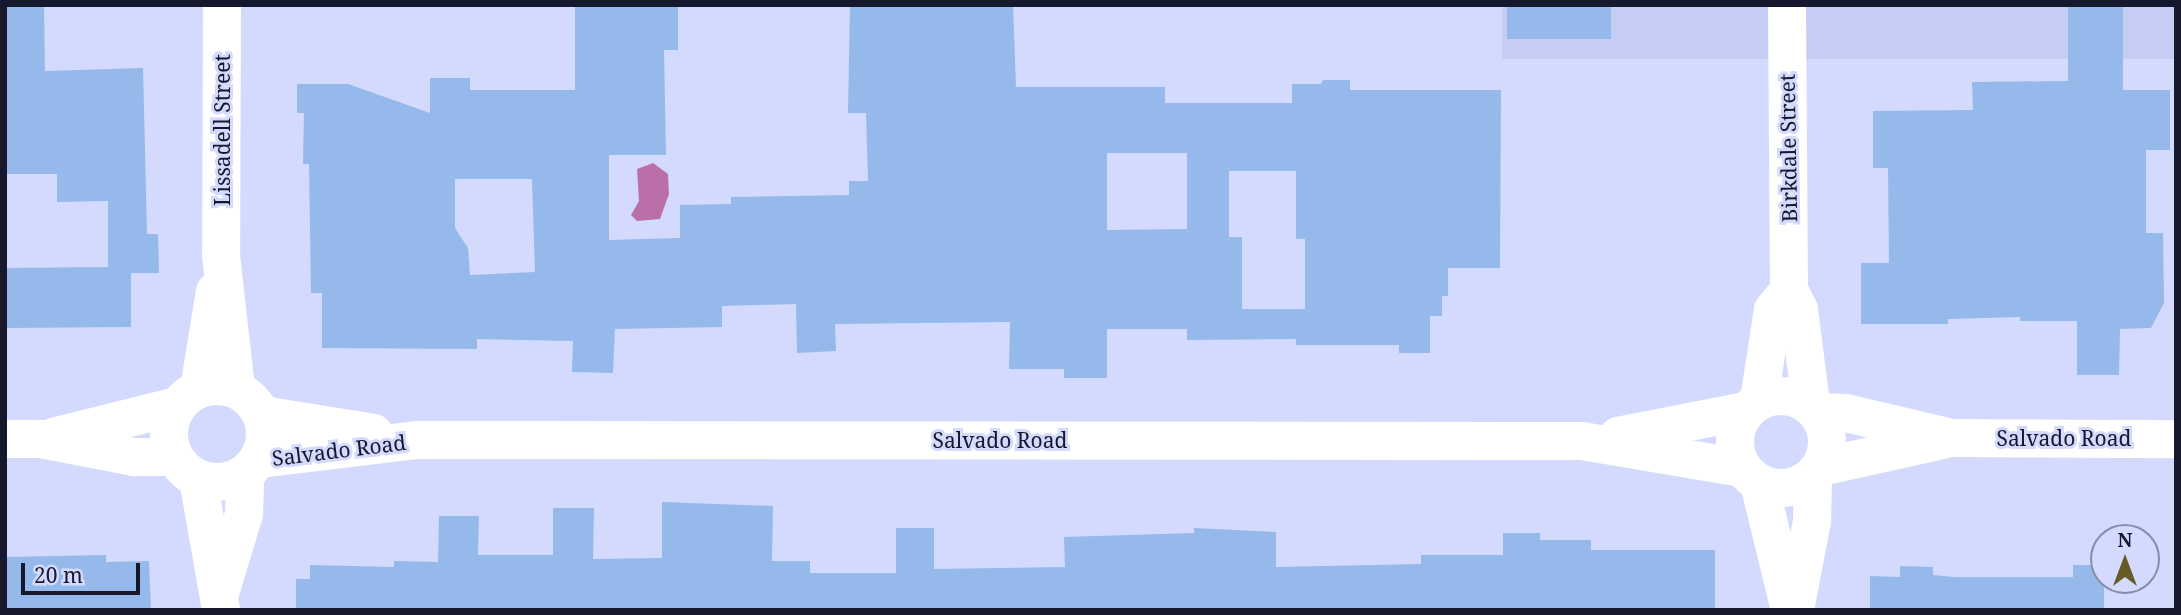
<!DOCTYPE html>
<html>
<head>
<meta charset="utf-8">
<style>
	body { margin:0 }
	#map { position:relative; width:2181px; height:615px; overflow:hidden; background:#d3dafd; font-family:"Noto Serif",serif }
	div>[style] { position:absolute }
	.built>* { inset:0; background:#c6cdf4; transform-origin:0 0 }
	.water>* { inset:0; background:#bb6fa8 }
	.building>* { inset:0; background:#95b9eb; transform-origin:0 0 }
	.street>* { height:38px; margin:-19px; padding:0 19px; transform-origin:19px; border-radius:19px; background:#fff }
	.street>.ring { margin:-19px; padding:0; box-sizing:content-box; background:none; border:38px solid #fff; border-radius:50% }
	span { translate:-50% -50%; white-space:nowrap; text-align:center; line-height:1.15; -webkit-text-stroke:6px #d3dafd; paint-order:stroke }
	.street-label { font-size:21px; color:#16182d }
	.frame { position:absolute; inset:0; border:7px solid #16182d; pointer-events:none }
	.north { position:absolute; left:2090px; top:524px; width:70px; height:70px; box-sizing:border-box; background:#d3dafd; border:2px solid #878caa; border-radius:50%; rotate:0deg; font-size:19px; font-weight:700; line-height:28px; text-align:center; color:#16182d }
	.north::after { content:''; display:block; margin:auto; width:24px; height:32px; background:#665b27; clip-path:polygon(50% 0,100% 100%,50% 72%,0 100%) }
	.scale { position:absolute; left:21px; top:563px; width:119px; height:32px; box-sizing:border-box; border:4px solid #16182d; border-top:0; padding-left:9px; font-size:21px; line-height:24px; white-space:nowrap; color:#16182d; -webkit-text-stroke:5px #d3dafd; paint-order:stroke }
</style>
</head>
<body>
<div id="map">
	<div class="built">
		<i style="left:1502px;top:5px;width:674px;height:54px"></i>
	</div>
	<div class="water">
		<i style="clip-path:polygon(653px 163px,668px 174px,669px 194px,660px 219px,637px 221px,631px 215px,639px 201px,637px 169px)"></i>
	</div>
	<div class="building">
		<i style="clip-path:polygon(5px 5px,44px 5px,45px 71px,143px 68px,147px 234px,158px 234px,159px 273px,131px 273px,131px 327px,5px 328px,5px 268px,108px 267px,108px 201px,57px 202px,57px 174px,5px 174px)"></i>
		<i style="clip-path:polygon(evenodd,575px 5px,678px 5px,678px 50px,664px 50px,666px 155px,609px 155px,609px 240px,680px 238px,680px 205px,731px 204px,731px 197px,849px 195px,849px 181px,868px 181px,866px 113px,848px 113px,850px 5px,1013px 5px,1016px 87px,1165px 87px,1165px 103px,1292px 103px,1292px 84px,1321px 84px,1323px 80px,1350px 80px,1350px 90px,1501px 90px,1500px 268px,1448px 268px,1448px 296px,1442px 296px,1442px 316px,1430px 316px,1430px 353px,1399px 353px,1399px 345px,1296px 345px,1296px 339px,1187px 340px,1187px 329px,1107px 329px,1107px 378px,1064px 378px,1064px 369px,1009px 369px,1010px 322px,835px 324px,836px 351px,797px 353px,796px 304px,722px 306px,722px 327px,615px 329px,613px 373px,572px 372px,573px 341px,477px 339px,477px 349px,322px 348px,322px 293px,311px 293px,309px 164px,303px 164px,304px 113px,297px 113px,297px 84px,348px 84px,430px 113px,430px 78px,470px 78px,470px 90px,575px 90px,575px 5px,1107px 153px,1187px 153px,1187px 229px,1107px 230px,1107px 153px,575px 5px,1229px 171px,1296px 171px,1296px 239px,1305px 239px,1305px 309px,1242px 309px,1242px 237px,1229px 237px,1229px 171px,575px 5px,455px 179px,532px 179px,535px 272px,470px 275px,468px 248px,455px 228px,455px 179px)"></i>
		<i style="left:1507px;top:5px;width:104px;height:34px"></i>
		<i style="clip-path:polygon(2068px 5px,2123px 5px,2123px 90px,2170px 90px,2170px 150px,2146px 150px,2146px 233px,2163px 233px,2164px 303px,2151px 328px,2120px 329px,2119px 375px,2077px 375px,2077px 321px,2020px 321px,2020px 317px,1948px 319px,1948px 324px,1861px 324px,1861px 263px,1889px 263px,1888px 168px,1873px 168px,1873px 111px,1973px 110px,1972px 82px,2068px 81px)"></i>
		<i style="clip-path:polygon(662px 502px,773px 506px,772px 561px,810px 561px,810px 573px,896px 573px,896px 528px,934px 528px,934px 569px,1065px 567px,1064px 537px,1194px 533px,1194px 528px,1276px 532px,1276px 567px,1421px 564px,1421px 555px,1503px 555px,1503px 533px,1540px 533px,1540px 540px,1591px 540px,1591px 550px,1715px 550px,1715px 610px,296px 610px,296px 579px,310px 579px,310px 565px,394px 567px,394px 561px,438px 562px,439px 516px,479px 516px,478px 555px,553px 555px,553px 508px,594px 508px,593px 559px,662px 558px)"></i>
		<i style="clip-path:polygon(106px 555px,106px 562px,149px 561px,151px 610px,5px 610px,5px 557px)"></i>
		<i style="clip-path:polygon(2073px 565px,2104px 565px,2104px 610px,1870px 610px,1870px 576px,1900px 577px,1900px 566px,1933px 567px,1933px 575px,1954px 577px,2073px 577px)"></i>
	</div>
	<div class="street">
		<i style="left:222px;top:5px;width:250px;rotate:90.2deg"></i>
		<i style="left:221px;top:255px;width:135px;rotate:83.6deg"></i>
		<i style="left:1787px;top:5px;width:285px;rotate:89.6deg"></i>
		<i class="ring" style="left:169px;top:386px;width:58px;height:58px"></i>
		<i style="left:199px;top:389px;width:99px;rotate:-80.7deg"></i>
		<i class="ring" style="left:1735px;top:396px;width:54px;height:54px"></i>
		<i style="left:1759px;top:400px;width:91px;rotate:-81.2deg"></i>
		<i style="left:1773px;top:310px;width:26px;rotate:-51deg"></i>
		<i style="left:1789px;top:290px;width:22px;rotate:63deg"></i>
		<i style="left:1799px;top:310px;width:95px;rotate:82.7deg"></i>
		<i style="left:1819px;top:412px;width:27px;rotate:2deg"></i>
		<i style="left:1846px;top:413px;width:109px;rotate:13.3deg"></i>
		<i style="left:1952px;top:438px;width:224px;rotate:0.3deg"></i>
		<i style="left:262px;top:415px;width:113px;rotate:9.1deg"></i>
		<i style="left:1618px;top:436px;width:130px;rotate:-11.1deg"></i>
		<i style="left:53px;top:437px;width:128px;rotate:-14deg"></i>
		<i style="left:5px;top:439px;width:36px"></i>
		<i style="left:41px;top:439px;width:95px;rotate:11deg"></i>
		<i style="left:134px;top:457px;width:40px"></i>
		<i style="left:260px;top:459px;width:159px;rotate:-6.9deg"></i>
		<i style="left:418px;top:440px;width:1164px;rotate:0.05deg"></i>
		<i style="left:1582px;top:441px;width:162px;rotate:9.6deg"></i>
		<i style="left:1821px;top:467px;width:125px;rotate:-12.5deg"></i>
		<i style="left:198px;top:479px;width:133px;rotate:80deg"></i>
		<i style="left:1759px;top:483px;width:131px;rotate:76.3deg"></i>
		<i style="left:221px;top:590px;width:79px;rotate:-73.2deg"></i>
		<i style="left:244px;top:514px;width:38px;rotate:-88deg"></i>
		<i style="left:1795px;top:610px;width:91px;rotate:-79.2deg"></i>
		<i style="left:1812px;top:521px;width:45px;rotate:-88.7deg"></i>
	</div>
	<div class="street-label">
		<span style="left:222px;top:130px;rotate:-90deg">Lissadell Street</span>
		<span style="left:1788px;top:148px;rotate:-91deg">Birkdale Street</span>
		<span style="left:2064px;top:438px">Salvado Road</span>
		<span style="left:1000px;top:440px">Salvado Road</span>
		<span style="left:339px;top:450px;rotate:-7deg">Salvado Road</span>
	</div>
	<div class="frame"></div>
	<div class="north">N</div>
	<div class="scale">20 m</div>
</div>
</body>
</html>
